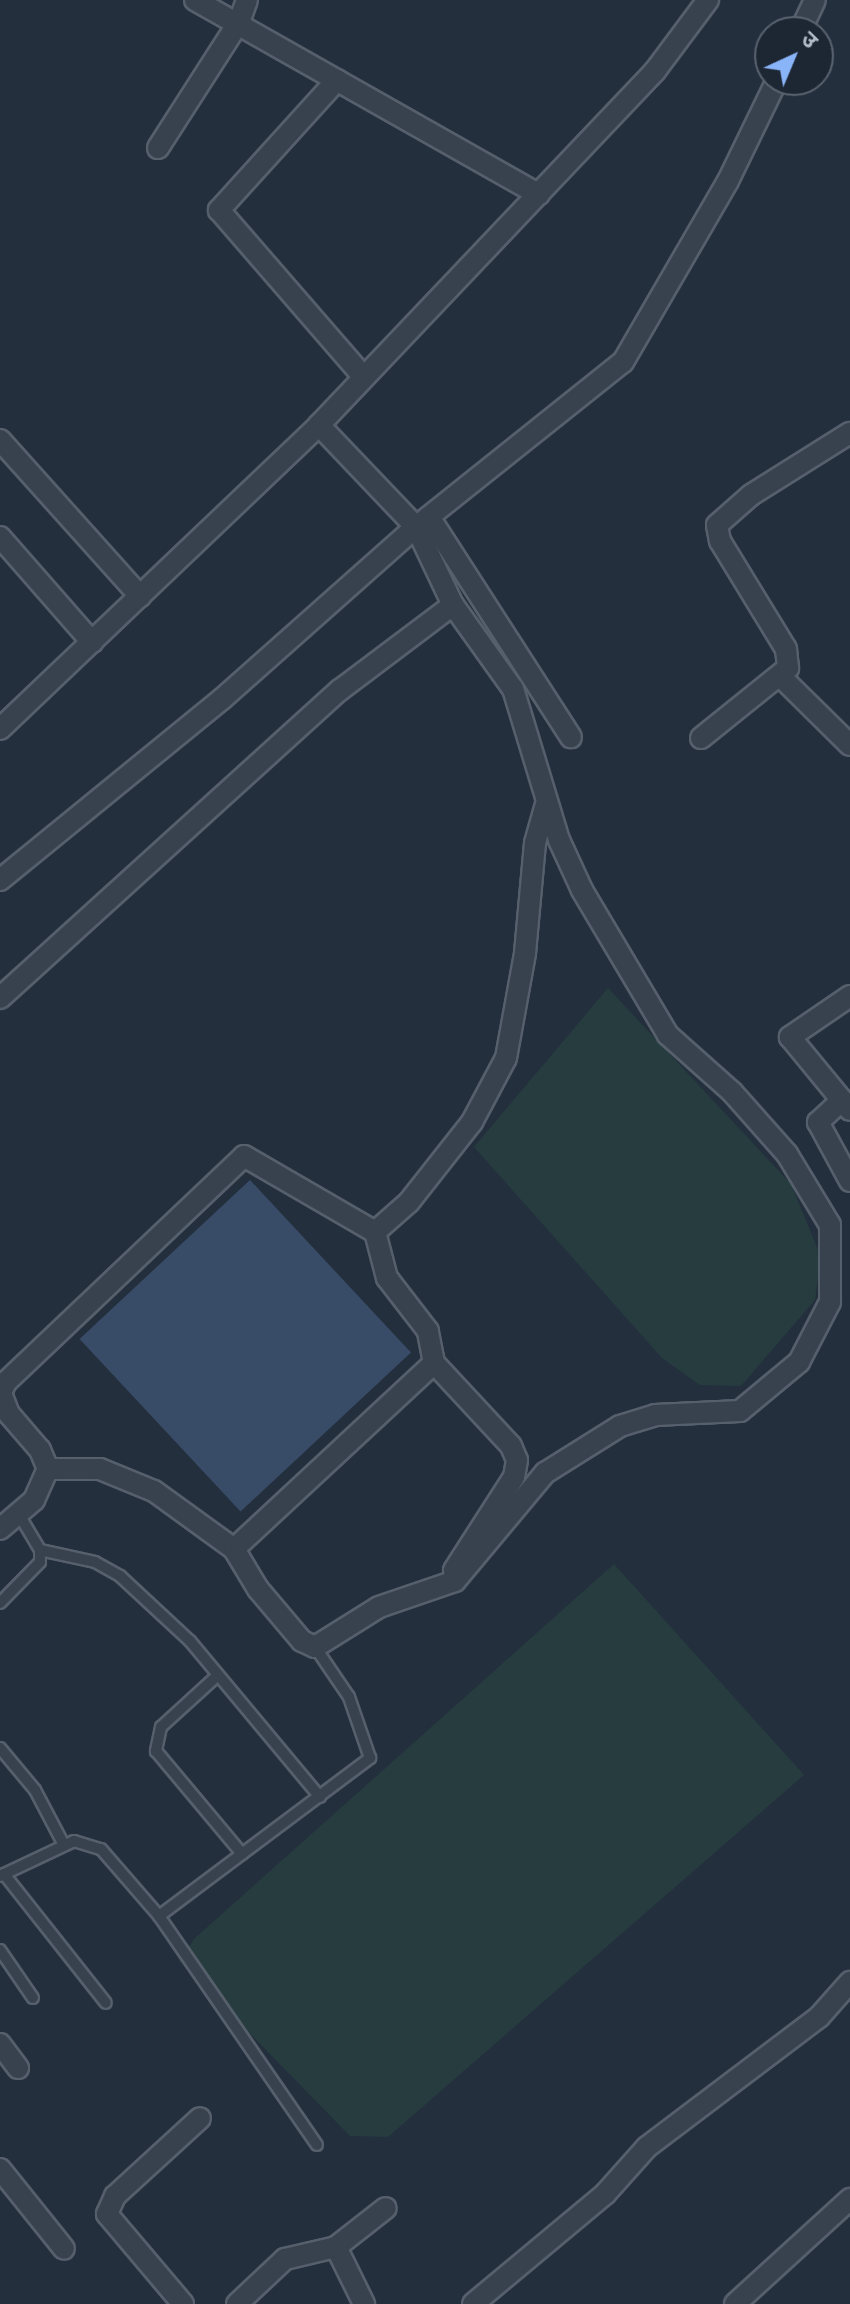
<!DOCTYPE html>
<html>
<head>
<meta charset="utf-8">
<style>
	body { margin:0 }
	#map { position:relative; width:850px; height:2304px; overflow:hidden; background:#242f3e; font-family:Montserrat,"Noto Sans Devanagari",sans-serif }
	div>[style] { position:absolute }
	.green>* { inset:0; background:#263c3f }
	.water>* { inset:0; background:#394c67; transform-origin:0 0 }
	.roads { filter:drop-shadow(2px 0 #565f6c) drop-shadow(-2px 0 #565f6c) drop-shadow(0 2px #565f6c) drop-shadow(0 -2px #565f6c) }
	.service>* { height:10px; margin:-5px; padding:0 5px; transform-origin:5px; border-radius:5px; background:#38414e }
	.minor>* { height:20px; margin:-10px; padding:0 10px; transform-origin:10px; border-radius:10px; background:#38414e }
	span { translate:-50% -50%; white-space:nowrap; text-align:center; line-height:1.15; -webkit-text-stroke:6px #1d2633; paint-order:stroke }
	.north { position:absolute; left:754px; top:16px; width:80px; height:80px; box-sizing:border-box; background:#1d2633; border:2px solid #59626f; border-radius:50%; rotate:44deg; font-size:22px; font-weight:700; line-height:32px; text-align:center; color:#b4bcc9 }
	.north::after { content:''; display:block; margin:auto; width:28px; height:36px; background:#8ab4f8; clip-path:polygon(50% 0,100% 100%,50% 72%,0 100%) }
</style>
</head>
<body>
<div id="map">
	<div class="green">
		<i style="clip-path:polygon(608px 988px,791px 1184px,821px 1257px,815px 1300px,741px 1386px,700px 1385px,662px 1358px,474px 1147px)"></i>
		<i style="clip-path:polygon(614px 1564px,804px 1775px,388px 2137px,350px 2136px,179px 1961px,195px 1938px)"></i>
	</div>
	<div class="water">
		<i style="left:250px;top:1180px;width:236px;height:233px;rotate:47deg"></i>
	</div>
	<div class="roads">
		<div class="service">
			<i style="left:40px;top:1550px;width:56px;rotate:12.3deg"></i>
			<i style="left:95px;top:1562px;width:29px;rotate:29deg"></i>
			<i style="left:120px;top:1576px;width:96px;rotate:42.9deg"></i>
			<i style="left:190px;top:1641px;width:203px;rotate:50.2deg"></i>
			<i style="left:0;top:1603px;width:57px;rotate:-45.7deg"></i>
			<i style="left:40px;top:1562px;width:12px;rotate:-90deg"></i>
			<i style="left:40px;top:1550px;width:43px;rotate:-120.7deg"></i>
			<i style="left:218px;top:1675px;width:77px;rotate:137.6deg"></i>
			<i style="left:161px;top:1727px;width:25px;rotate:102deg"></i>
			<i style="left:156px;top:1751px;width:134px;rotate:50.1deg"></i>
			<i style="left:0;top:1748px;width:55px;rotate:50.2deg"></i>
			<i style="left:35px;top:1790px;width:62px;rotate:62.2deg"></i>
			<i style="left:4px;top:1874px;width:164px;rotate:51.7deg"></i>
			<i style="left:0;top:1876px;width:82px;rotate:-25.3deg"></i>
			<i style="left:74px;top:1841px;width:28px;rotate:17deg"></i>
			<i style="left:101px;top:1849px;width:89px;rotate:49.1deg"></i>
			<i style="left:159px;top:1916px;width:278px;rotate:55.4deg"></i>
			<i style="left:159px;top:1916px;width:264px;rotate:-36.8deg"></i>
			<i style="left:370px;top:1758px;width:65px;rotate:-109deg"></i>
			<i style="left:349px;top:1697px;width:60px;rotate:-124.2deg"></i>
			<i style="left:0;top:1950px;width:58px;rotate:55.5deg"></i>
		</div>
		<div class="minor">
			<i style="left:195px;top:0;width:395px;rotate:29.5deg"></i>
			<i style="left:800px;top:32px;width:35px;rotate:-65deg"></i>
			<i style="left:337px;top:80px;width:176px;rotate:132.2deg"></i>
			<i style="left:219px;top:210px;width:220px;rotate:49.1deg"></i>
			<i style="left:158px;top:148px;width:150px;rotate:-57.3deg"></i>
			<i style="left:239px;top:22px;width:23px;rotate:-70deg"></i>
			<i style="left:0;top:440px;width:210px;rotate:48.1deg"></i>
			<i style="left:429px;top:517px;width:262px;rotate:57.2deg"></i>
			<i style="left:0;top:537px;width:140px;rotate:48.8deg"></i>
			<i style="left:781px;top:677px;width:97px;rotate:44.6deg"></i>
			<i style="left:0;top:729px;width:441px;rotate:-43.6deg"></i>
			<i style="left:319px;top:425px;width:488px;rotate:-46.5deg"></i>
			<i style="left:655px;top:71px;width:89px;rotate:-53.3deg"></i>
			<i style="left:701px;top:738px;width:112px;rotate:-38.8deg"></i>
			<i style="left:788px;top:668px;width:19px;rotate:-96deg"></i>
			<i style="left:786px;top:649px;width:127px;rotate:-121.4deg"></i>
			<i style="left:720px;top:541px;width:16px;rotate:-101deg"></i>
			<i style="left:717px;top:525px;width:45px;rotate:-41.4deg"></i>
			<i style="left:751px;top:495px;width:117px;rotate:-32.1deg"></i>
			<i style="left:0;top:880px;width:286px;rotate:-39.2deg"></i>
			<i style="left:222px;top:699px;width:259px;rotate:-41.6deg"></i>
			<i style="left:416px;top:527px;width:265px;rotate:-38.6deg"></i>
			<i style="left:623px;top:362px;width:209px;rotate:-59.9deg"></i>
			<i style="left:728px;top:181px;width:112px;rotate:-64.1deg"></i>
			<i style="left:850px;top:996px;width:73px;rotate:145.7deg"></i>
			<i style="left:790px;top:1037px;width:94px;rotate:50.6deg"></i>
			<i style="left:0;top:998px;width:459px;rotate:-42.2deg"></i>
			<i style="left:340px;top:690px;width:141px;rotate:-37deg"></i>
			<i style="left:842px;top:1100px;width:33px;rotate:137deg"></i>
			<i style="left:818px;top:1122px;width:67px;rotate:61.5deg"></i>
			<i style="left:434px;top:1363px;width:113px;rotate:47.1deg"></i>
			<i style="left:511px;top:1446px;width:15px;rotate:67deg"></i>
			<i style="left:517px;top:1460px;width:17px;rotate:100deg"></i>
			<i style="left:514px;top:1477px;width:111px;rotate:122.8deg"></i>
			<i style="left:48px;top:1469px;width:52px"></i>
			<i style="left:100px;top:1469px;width:58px;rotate:22.2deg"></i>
			<i style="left:154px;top:1491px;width:99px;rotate:35.9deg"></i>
			<i style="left:234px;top:1549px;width:47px;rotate:59deg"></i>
			<i style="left:258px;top:1589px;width:68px;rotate:49.8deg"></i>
			<i style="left:302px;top:1641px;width:14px;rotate:25deg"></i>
			<i style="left:315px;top:1647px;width:75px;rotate:-32deg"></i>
			<i style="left:379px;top:1607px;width:80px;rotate:-18.9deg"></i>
			<i style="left:455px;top:1581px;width:141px;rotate:-50.2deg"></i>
			<i style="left:545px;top:1473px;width:89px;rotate:-32.1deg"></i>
			<i style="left:620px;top:1426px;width:37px;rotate:-17deg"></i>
			<i style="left:655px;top:1415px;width:85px;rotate:-2.7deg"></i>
			<i style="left:740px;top:1411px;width:77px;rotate:-39.7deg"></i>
			<i style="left:799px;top:1362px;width:68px;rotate:-62.7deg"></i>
			<i style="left:830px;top:1302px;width:77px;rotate:-90deg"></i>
			<i style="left:830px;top:1225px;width:83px;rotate:-121.2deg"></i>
			<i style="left:787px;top:1154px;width:83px;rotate:-131.6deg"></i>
			<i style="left:732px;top:1092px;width:86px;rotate:-138.3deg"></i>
			<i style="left:668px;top:1035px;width:169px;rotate:-120.7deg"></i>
			<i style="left:582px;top:890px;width:55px;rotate:-114.7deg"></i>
			<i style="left:559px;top:840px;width:158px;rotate:-106.9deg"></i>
			<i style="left:513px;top:689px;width:103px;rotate:-125.5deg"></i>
			<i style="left:453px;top:605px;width:86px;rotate:-115.4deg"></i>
			<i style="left:416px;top:527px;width:141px;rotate:-133.6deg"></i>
			<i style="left:0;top:1529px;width:45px;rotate:-40.5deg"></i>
			<i style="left:34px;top:1500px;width:34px;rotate:-66deg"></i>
			<i style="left:48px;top:1469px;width:21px;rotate:-113deg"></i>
			<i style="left:40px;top:1450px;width:48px;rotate:-130.7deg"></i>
			<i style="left:9px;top:1414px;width:22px;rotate:-111deg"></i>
			<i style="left:1px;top:1393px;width:12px;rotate:-66deg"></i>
			<i style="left:6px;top:1382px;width:328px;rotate:-43.5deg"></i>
			<i style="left:244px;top:1156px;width:151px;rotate:30.1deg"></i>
			<i style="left:375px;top:1232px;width:45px;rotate:-41.4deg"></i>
			<i style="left:409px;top:1202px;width:102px;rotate:-51.8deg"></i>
			<i style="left:472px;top:1122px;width:72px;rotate:-62deg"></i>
			<i style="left:506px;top:1058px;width:107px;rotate:-79.7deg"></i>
			<i style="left:525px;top:953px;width:110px;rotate:-84.8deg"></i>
			<i style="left:535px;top:843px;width:41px;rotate:-74.2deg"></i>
			<i style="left:234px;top:1549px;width:273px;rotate:-42.9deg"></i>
			<i style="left:434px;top:1363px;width:33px;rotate:-101deg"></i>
			<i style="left:428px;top:1331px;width:67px;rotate:-127.7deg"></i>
			<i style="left:387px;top:1278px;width:48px;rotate:-104.6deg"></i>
			<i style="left:0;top:2044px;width:30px;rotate:53deg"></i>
			<i style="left:0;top:2169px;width:102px;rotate:51.3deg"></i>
			<i style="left:336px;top:2247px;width:64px;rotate:63.8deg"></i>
			<i style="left:183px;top:2304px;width:118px;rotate:-130.2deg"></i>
			<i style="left:107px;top:2214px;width:20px;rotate:-66deg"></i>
			<i style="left:115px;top:2196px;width:115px;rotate:-42.5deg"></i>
			<i style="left:237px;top:2304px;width:66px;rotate:-43.2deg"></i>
			<i style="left:285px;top:2259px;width:52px;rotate:-13.2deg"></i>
			<i style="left:336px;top:2247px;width:63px;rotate:-38deg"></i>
			<i style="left:473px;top:2304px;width:172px;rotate:-39.8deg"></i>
			<i style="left:605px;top:2194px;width:63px;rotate:-48.2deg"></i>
			<i style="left:647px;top:2147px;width:216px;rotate:-37.1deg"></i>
			<i style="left:819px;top:2017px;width:47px;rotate:-48.5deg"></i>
			<i style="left:735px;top:2304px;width:156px;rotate:-42.4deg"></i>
		</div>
	</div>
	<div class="north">उ</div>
</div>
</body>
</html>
